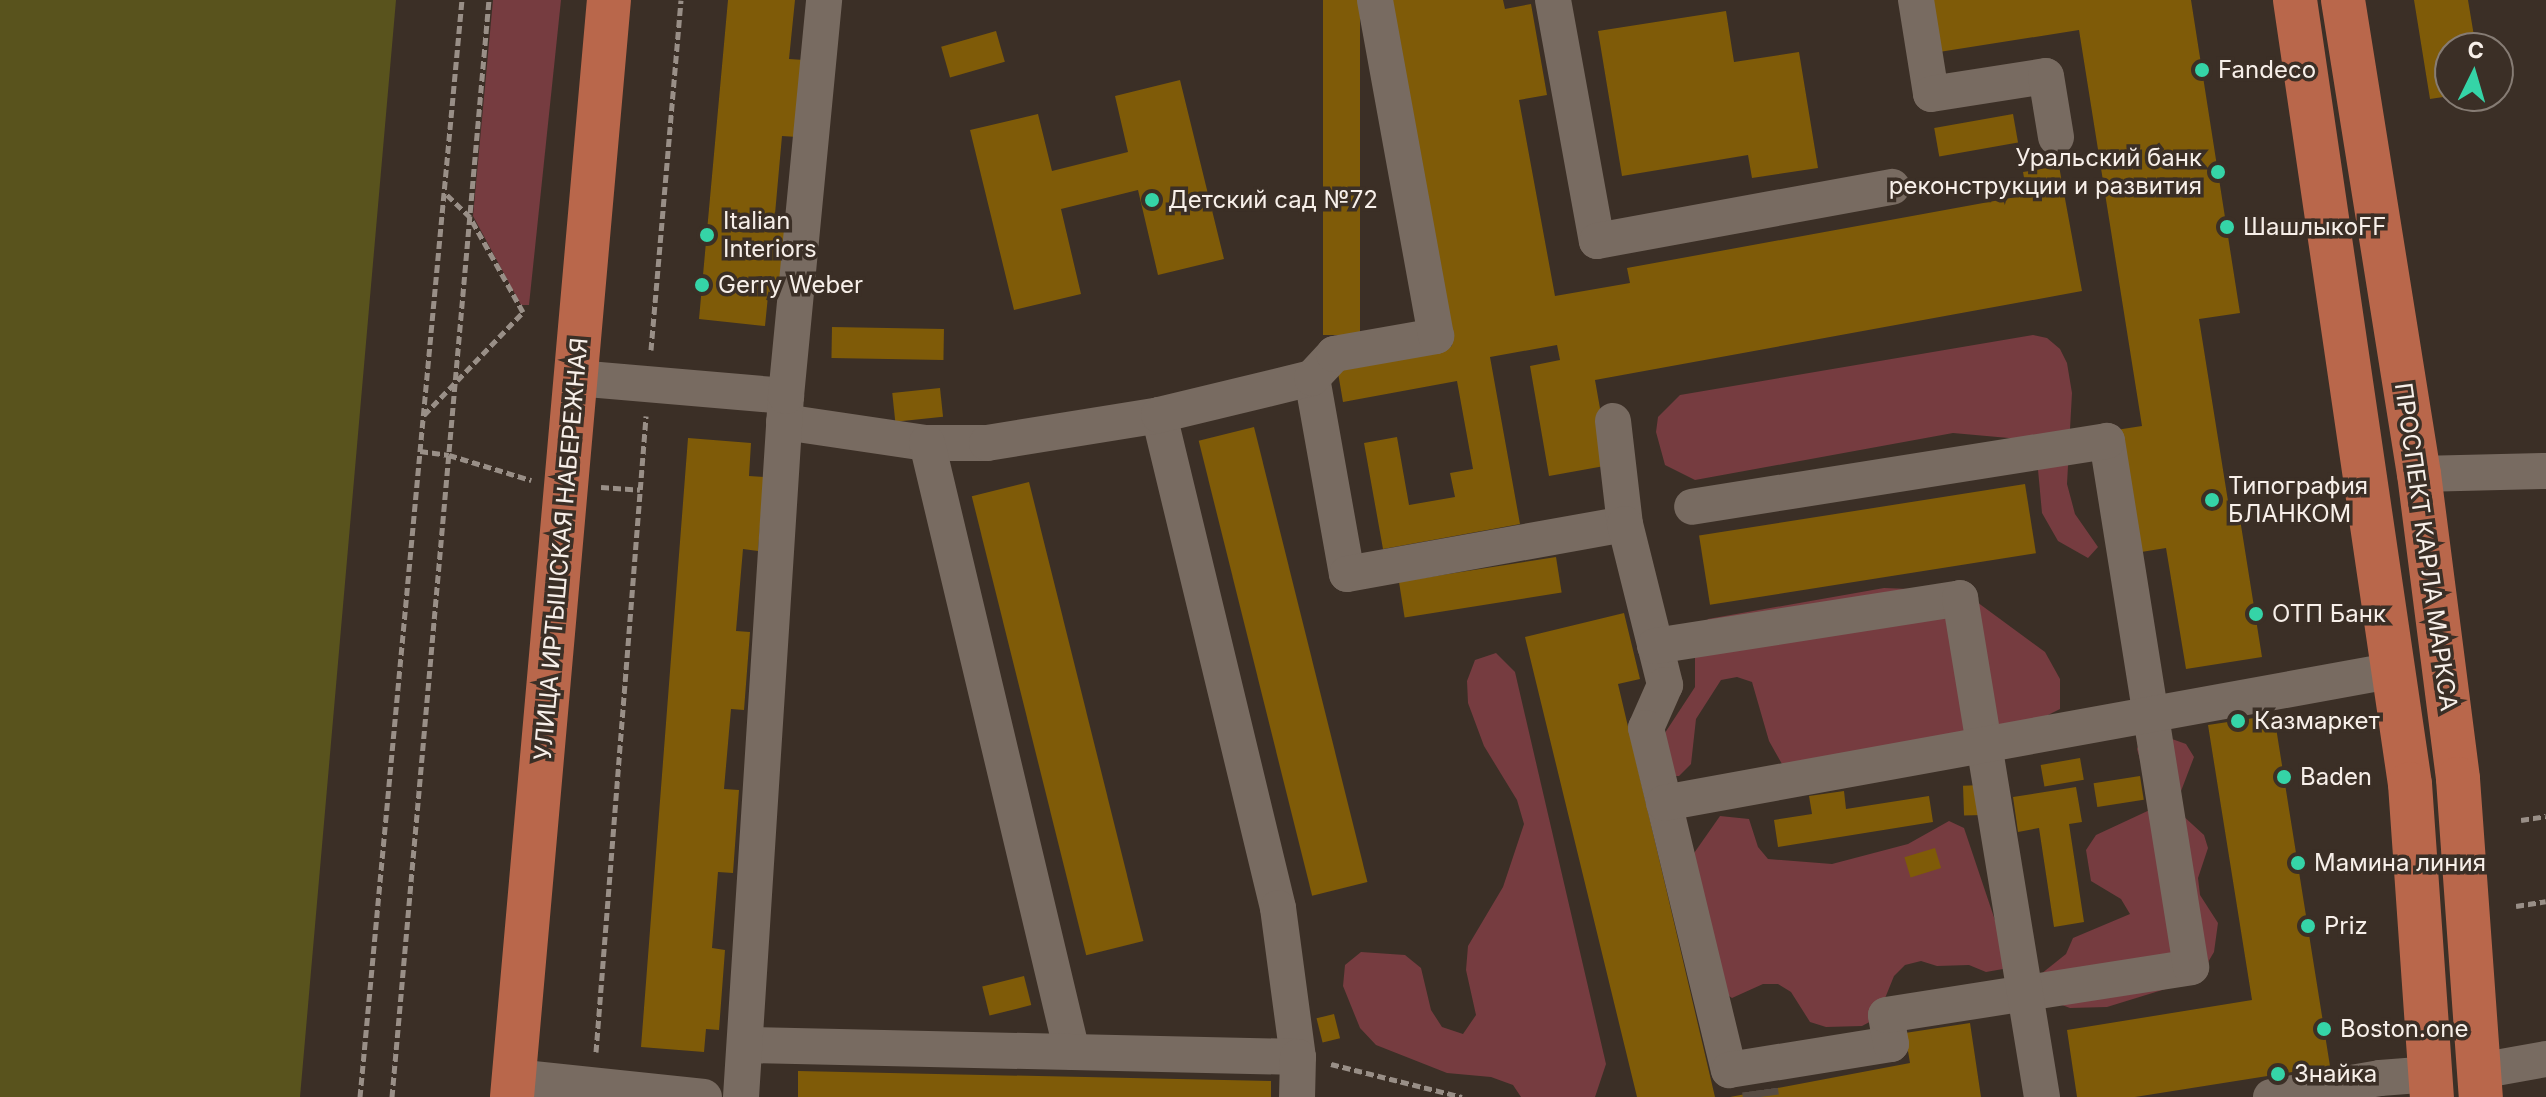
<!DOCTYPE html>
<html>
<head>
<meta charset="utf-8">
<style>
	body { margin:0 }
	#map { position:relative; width:2546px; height:1097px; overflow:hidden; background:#3b2f26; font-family:Inter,sans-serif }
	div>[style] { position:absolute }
	.green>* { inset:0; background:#763c40 }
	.water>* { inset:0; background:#59531d }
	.building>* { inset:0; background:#7f5b08; transform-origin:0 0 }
	.minor-tunnel>* { height:36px; margin-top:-18px; transform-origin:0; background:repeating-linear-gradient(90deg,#574c43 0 36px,transparent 0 54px) }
	.path>* { height:5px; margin-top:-2.5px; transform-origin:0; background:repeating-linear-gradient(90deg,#998f87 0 8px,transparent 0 12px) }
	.minor>* { height:36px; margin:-18px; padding:0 18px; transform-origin:18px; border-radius:18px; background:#786b61 }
	.major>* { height:44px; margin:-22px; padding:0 22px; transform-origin:22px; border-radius:22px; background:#b9674b }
	.dots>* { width:22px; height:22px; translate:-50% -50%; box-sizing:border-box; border:4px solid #3b2f26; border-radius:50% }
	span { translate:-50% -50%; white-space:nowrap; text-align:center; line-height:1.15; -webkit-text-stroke:7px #3b2f26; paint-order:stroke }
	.poi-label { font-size:24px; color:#f7efe9 }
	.left { translate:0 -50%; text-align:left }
	.right { translate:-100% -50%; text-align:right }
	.street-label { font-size:24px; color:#f7efe9 }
	.north { position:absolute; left:2434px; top:32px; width:80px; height:80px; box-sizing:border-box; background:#3b2f26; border:2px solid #867c74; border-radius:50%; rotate:5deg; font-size:22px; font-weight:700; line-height:32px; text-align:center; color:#f7efe9 }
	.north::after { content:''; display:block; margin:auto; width:28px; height:36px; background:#35d4a7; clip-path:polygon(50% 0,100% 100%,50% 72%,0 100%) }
</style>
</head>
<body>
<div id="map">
	<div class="green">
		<i style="clip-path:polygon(493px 0,561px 0,529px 305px,521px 305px,473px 216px)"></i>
		<i style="clip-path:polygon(2033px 335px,2047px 338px,2060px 349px,2067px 363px,2072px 393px,2067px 484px,2075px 514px,2098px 547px,2088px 558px,2058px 541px,2042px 513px,2036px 448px,2020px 439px,1953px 433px,1695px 480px,1665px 465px,1656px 432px,1658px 417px,1680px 395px)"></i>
		<i style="clip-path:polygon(1884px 588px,1962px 591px,2045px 652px,2060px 679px,2060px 709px,2032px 723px,1782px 764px,1769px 741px,1752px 682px,1737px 677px,1721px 680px,1696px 719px,1691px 764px,1679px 776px,1664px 776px,1657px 745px,1695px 687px,1695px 640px,1708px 619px)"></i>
		<i style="clip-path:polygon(1496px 653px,1515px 672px,1606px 1064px,1595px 1097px,1521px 1097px,1513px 1085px,1491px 1077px,1447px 1073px,1376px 1045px,1360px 1028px,1343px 986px,1345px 965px,1361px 952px,1405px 955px,1421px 968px,1431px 1010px,1442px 1027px,1463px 1034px,1476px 1015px,1466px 970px,1468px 946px,1503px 887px,1524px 824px,1517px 800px,1484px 746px,1468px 703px,1467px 681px,1475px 660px)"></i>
		<i style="clip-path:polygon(2158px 734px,2186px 744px,2194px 757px,2178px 799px,2181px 814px,2204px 835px,2208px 848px,2198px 878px,2200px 895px,2218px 923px,2214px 952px,2198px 979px,2107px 1007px,2070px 1008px,2054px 1002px,2041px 974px,2066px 954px,2073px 938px,2130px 914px,2121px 899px,2091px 881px,2086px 850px,2096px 835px,2154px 808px,2137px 749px,2143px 735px)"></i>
		<i style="clip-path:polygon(1720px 816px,1749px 819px,1758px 847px,1768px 859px,1832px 864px,1908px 844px,1949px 821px,1964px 828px,2006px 953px,2003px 969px,1986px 972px,1969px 965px,1937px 966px,1921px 961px,1905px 965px,1894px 976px,1877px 1018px,1862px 1026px,1826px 1027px,1810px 1022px,1791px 992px,1778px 984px,1763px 984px,1732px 998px,1717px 988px,1692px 856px)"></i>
	</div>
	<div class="water">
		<i style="clip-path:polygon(0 0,396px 0,300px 1097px,0 1097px)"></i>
	</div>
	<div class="building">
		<i style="clip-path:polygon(728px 0,795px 0,789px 59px,804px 60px,797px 137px,782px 136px,775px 214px,790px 216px,783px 297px,768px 296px,765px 326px,699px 319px)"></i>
		<i style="left:1323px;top:0;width:37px;height:335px"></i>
		<i style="clip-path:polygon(1389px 0,1503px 0,1505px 9px,1531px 4px,1547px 95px,1519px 100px,1555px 296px,1630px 283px,1627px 268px,2027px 195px,2023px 172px,2059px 166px,2082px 291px,1595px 380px,1610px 465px,1549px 476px,1530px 366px,1560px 360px,1557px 345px,1490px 357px,1520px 524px,1383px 549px,1364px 443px,1397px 437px,1409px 505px,1455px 497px,1450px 473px,1473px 469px,1457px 381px,1343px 402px,1337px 367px,1452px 346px)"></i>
		<i style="clip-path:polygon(1931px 0,2191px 0,2240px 313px,2199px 319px,2231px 520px,2240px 519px,2262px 657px,2186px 669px,2166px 548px,2135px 553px,2116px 430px,2142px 426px,2079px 30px,1939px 52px)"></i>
		<i style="clip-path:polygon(2414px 0,2468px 0,2476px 48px,2450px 48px,2450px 96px,2430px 99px)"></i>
		<i style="clip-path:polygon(1726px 11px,1734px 62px,1799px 52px,1818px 168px,1752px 178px,1748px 155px,1622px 176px,1598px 31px)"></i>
		<i style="left:996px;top:31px;width:32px;height:57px;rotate:74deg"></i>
		<i style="clip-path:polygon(1180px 80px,1224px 259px,1158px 275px,1138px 190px,1061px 209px,1081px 294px,1014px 310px,970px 130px,1038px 114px,1052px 171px,1128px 152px,1115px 96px)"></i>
		<i style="left:2013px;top:114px;width:29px;height:80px;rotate:80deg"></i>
		<i style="left:832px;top:327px;width:112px;height:31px;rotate:1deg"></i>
		<i style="left:940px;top:388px;width:29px;height:48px;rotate:84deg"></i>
		<i style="left:1254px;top:427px;width:469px;height:57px;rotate:76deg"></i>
		<i style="clip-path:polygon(688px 438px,751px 443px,749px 476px,764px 477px,758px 551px,743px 549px,736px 631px,750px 632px,744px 710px,731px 709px,724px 789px,739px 790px,733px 873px,718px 872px,712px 948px,725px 950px,719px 1030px,706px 1029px,704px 1052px,641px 1047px)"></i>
		<i style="left:1029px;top:482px;width:473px;height:59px;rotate:76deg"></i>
		<i style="left:2025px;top:484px;width:70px;height:330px;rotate:81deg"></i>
		<i style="left:1556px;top:557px;width:36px;height:159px;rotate:81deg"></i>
		<i style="clip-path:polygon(1624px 613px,1640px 679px,1618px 684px,1715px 1097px,1637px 1097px,1525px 637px)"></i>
		<i style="clip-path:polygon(2274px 715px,2330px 1066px,2135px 1097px,2077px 1097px,2067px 1030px,2252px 1000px,2208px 725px)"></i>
		<i style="left:2080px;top:758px;width:22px;height:40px;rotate:80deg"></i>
		<i style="left:2140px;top:776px;width:24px;height:47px;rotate:81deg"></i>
		<i style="left:1981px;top:785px;width:30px;height:18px;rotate:88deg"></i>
		<i style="clip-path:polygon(2076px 787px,2082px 822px,2069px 824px,2084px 922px,2054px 927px,2039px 828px,2018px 832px,2013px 797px)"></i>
		<i style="clip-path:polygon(1844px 791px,1846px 809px,1929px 796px,1933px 822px,1778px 847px,1774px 820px,1812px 814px,1809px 796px)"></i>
		<i style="left:1935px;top:848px;width:21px;height:32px;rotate:73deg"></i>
		<i style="left:1024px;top:976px;width:30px;height:43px;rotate:76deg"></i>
		<i style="left:1334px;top:1014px;width:25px;height:18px;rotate:76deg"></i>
		<i style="clip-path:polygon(1970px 1023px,1981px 1097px,1730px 1097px,1910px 1063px,1905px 1033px)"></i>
		<i style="clip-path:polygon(798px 1071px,1271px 1081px,1271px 1097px,798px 1097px)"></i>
	</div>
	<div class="minor-tunnel">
		<i style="left:1760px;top:1090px;width:7px;rotate:82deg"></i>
	</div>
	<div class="path">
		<i style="left:651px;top:350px;width:351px;rotate:-85.1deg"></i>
		<i style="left:424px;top:415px;width:143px;rotate:-46.1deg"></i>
		<i style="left:523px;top:312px;width:109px;rotate:-119.2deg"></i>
		<i style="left:470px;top:217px;width:36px;rotate:-136deg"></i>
		<i style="left:420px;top:451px;width:29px;rotate:8deg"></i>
		<i style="left:449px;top:455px;width:86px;rotate:17deg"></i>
		<i style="left:601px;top:487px;width:39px;rotate:4deg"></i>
		<i style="left:2521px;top:820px;width:25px;rotate:-9deg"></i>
		<i style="left:2516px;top:906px;width:30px;rotate:-9deg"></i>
		<i style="left:596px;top:1052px;width:638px;rotate:-85.5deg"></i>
		<i style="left:1331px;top:1064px;width:135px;rotate:14.1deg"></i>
		<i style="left:360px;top:1097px;width:1102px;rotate:-84.69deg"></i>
		<i style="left:392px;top:1097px;width:1101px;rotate:-84.95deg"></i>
	</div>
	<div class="minor">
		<i style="left:1553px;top:0;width:245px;rotate:79.7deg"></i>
		<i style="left:1597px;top:241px;width:300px;rotate:-10.4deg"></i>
		<i style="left:1916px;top:0;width:95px;rotate:80.9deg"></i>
		<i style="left:1931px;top:94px;width:116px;rotate:-8.9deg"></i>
		<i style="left:2046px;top:76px;width:62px;rotate:80.7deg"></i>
		<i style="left:576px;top:378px;width:211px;rotate:4.9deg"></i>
		<i style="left:1312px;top:378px;width:199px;rotate:79.9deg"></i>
		<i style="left:1347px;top:574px;width:282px;rotate:-10.2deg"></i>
		<i style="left:1159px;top:415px;width:507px;rotate:76.43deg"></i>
		<i style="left:1278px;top:908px;width:150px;rotate:82.4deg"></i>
		<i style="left:1613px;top:421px;width:104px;rotate:83.4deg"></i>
		<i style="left:1625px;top:524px;width:166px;rotate:76deg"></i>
		<i style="left:1665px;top:685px;width:47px;rotate:113.8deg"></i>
		<i style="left:1646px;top:728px;width:352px;rotate:76.4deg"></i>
		<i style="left:1729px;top:1070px;width:164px;rotate:-9.1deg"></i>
		<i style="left:1891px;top:1044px;width:29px;rotate:-100deg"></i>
		<i style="left:1886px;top:1015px;width:309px;rotate:-8.9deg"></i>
		<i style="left:2191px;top:967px;width:533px;rotate:-99.07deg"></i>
		<i style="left:2107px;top:441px;width:420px;rotate:171deg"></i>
		<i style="left:784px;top:422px;width:145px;rotate:8.4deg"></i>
		<i style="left:927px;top:443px;width:60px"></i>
		<i style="left:987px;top:443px;width:174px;rotate:-9.2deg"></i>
		<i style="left:1159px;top:415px;width:157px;rotate:-13.6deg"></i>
		<i style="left:1312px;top:378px;width:33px;rotate:-47deg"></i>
		<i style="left:1334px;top:354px;width:104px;rotate:-10deg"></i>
		<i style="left:1436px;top:336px;width:341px;rotate:-100.3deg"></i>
		<i style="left:927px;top:443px;width:626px;rotate:76.61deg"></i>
		<i style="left:2419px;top:474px;width:127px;rotate:-1.4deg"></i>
		<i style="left:1655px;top:646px;width:309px;rotate:-8.9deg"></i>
		<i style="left:1960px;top:598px;width:506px;rotate:80.67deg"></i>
		<i style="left:1664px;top:803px;width:743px;rotate:-10.31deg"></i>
		<i style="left:745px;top:1045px;width:553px;rotate:1.24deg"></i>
		<i style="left:1298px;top:1057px;width:40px;rotate:91.4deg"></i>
		<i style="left:2479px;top:1071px;width:68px;rotate:-10.2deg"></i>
		<i style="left:514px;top:1077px;width:191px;rotate:6deg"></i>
		<i style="left:741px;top:1097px;width:702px;rotate:-86.33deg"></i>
		<i style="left:786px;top:396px;width:398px;rotate:-84.5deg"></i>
		<i style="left:2271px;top:1097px;width:111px;rotate:-9.9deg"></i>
		<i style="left:2380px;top:1078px;width:52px;rotate:-4.4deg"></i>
	</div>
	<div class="major">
		<i style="left:2295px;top:0;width:792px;rotate:81.66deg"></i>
		<i style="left:2410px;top:784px;width:314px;rotate:86deg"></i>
		<i style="left:2343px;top:0;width:480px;rotate:80.9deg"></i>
		<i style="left:2419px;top:474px;width:307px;rotate:82.7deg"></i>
		<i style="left:2458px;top:779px;width:319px;rotate:85.9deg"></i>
		<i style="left:512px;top:1097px;width:1101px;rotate:-84.95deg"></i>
	</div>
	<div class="dots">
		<i style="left:2202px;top:70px;background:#35d4a7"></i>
		<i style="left:2218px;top:172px;background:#35d4a7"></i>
		<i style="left:1152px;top:200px;background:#35d4a7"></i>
		<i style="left:2227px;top:227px;background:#35d4a7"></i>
		<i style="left:707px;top:235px;background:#35d4a7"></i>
		<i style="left:702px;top:285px;background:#35d4a7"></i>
		<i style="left:2212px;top:500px;background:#35d4a7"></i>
		<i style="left:2256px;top:614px;background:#35d4a7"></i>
		<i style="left:2238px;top:721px;background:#35d4a7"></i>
		<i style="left:2284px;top:777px;background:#35d4a7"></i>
		<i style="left:2298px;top:863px;background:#35d4a7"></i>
		<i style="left:2308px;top:926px;background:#35d4a7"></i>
		<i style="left:2324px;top:1029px;background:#35d4a7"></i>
		<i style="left:2278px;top:1074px;background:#35d4a7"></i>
	</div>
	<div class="poi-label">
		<span class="left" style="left:2218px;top:70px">Fandeco</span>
		<span class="right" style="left:2202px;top:172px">Уральский банк<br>реконструкции и развития</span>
		<span class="left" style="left:1168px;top:200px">Детский сад №72</span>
		<span class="left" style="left:723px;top:235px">Italian<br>Interiors</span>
		<span class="left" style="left:2243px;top:227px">ШашлыкoFF</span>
		<span class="left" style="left:718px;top:285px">Gerry Weber</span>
		<span class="left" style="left:2228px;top:500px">Типография<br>БЛАНКОМ</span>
		<span class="left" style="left:2272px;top:614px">ОТП Банк</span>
		<span class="left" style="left:2254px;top:721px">Казмаркет</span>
		<span class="left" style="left:2300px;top:777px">Baden</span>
		<span class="left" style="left:2314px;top:863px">Мамина линия</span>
		<span class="left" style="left:2324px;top:926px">Priz</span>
		<span class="left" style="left:2340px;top:1029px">Boston.one</span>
		<span class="left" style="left:2294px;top:1074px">Знайка</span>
	</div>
	<div class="street-label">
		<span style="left:2426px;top:547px;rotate:82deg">ПРОСПЕКТ КАРЛА МАРКСА</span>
		<span style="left:561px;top:549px;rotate:-85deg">УЛИЦА ИРТЫШСКАЯ НАБЕРЕЖНАЯ</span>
	</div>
	<div class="north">С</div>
</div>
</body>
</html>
